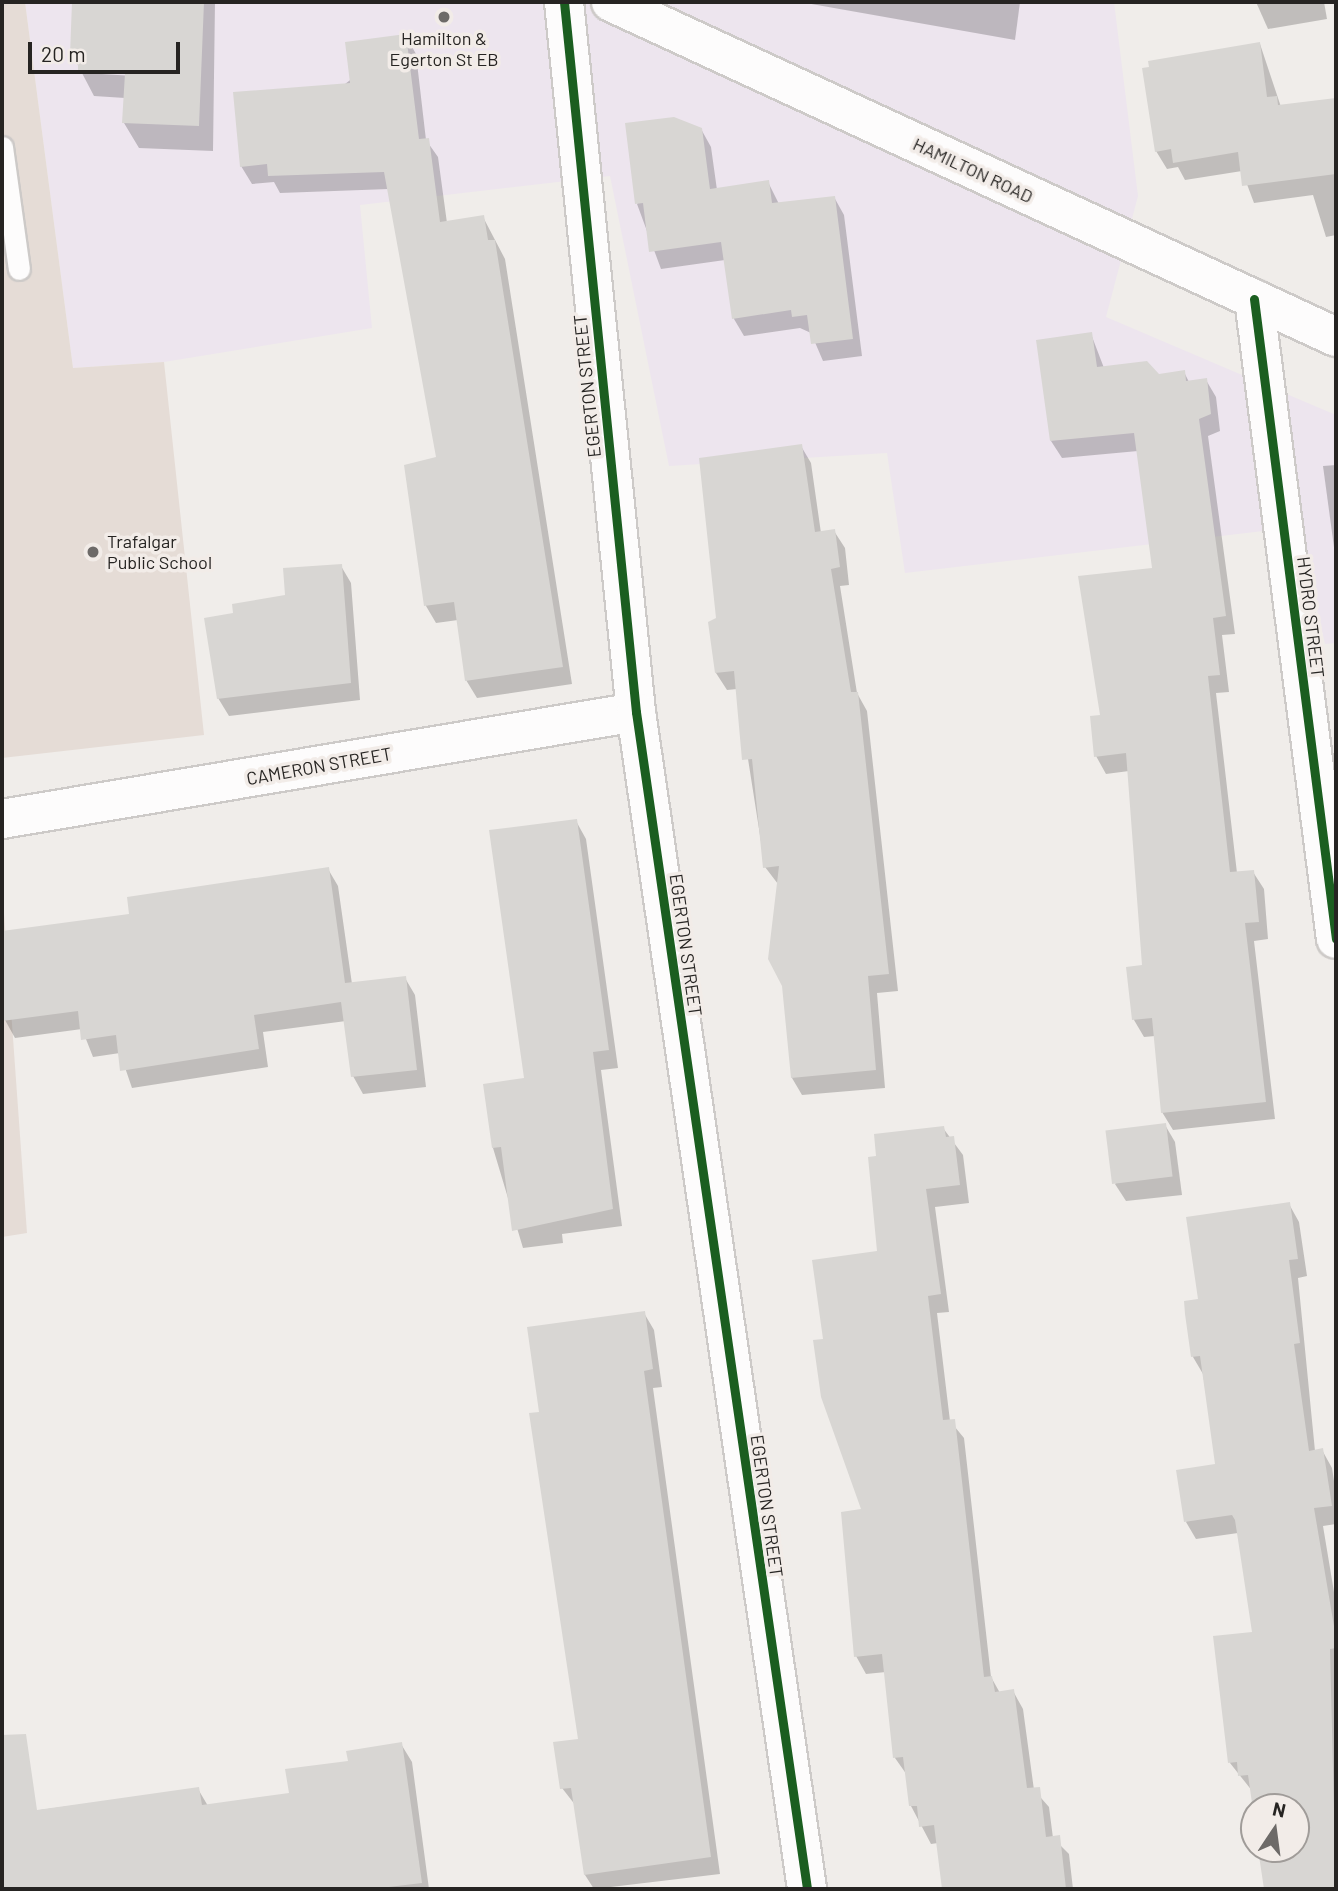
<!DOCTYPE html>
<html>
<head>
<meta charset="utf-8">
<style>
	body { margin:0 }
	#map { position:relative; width:1338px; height:1891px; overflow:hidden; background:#f0edea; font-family:Barlow,sans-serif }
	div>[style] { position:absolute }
	.commercial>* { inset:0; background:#ede5ee }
	.built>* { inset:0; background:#e5dcd6 }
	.shadow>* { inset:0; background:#0003 }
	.building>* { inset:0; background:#d8d6d3; transform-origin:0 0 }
	.roads { filter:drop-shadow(2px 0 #cdcac8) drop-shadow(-2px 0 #cdcac8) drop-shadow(0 2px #cdcac8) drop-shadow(0 -2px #cdcac8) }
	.lane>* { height:21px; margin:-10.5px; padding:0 10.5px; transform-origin:10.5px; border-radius:10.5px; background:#fdfcfc }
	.street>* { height:38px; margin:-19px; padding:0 19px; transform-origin:19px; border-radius:19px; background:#fdfcfc }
	.secondary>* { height:38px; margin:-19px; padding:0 19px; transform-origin:19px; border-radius:19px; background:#fdfcfc }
	.cycleway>* { height:9px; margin:-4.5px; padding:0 4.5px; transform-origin:4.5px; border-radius:4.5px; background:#1b5e20 }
	.dots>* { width:19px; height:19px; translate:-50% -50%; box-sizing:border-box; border:4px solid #f2ece8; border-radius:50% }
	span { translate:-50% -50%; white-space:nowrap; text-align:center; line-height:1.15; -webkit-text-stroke:7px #f2ece8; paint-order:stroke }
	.poi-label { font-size:18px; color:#262422 }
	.left { translate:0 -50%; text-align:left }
	.street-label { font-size:18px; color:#262422 }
	.frame { position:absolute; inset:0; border:4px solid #262422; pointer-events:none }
	.north { position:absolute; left:1240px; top:1793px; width:70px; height:70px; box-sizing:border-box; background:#f2ece8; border:2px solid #a09c99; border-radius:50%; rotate:13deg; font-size:19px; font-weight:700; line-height:28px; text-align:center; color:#262422 }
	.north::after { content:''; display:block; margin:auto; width:24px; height:32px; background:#6d6a68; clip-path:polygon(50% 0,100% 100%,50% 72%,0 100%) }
	.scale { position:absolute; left:28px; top:42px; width:152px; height:32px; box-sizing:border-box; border:4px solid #262422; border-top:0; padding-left:9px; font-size:21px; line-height:24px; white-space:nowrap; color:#262422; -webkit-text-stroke:5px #f2ece8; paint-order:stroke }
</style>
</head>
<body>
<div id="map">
	<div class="commercial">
		<i style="clip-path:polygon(25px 2px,1114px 2px,1138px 196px,1106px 317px,1336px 415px,1336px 643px,1325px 644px,1298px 527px,905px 573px,887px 453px,669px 466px,610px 176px,360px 205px,372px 328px,164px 362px,73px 368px)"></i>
	</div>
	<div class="built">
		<i style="clip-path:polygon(2px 2px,25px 2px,73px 368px,164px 362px,204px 735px,2px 758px)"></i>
		<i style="clip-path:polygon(2px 885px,27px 1233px,2px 1237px)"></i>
	</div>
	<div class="shadow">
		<i style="clip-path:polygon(evenodd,74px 2px,215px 2px,213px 151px,139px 148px,124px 123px,125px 98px,94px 96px,72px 54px,74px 2px,86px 70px,134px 72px,134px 76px,86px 73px,86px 70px)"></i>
		<i style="clip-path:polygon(800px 2px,1020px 2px,1015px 40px)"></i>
		<i style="clip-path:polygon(1256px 2px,1324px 2px,1327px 19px,1268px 29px)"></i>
		<i style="clip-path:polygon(406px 36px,416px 54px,426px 140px,438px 157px,447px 223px,483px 217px,505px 259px,572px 684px,477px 698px,466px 680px,458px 620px,436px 623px,426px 606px,438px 458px,389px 189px,280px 193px,274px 182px,252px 184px,241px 166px)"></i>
		<i style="clip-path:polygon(1260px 44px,1281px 107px,1336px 100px,1336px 235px,1326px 237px,1313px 195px,1254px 203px,1242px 171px,1185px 180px,1178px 167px,1167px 169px,1156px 151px)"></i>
		<i style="clip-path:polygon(701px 129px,711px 147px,717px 190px,768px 182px,779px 204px,834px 197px,844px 215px,862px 356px,823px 361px,811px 333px,800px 328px,744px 336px,734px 319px,725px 260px,661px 269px,637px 204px)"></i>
		<i style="clip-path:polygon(1091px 334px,1104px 368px,1159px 376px,1184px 372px,1189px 382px,1206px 380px,1216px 397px,1220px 431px,1208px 436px,1235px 634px,1222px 635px,1229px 692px,1216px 693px,1237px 873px,1253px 872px,1264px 889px,1268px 939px,1254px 941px,1275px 1119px,1173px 1130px,1162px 1112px,1155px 1036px,1144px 1037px,1134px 1020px,1128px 969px,1143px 967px,1129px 771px,1106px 774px,1096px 756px,1102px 716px,1154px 569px,1138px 451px,1062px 458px,1051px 441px)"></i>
		<i style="clip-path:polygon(801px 446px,811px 463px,821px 533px,834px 531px,845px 548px,849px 585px,840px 586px,857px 693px,867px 711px,898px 991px,877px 993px,885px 1088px,802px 1095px,792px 1078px,778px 884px,765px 867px,737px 689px,727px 690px,716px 673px,718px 619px)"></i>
		<i style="clip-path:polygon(1336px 465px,1336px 562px,1323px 466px)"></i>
		<i style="clip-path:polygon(341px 566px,351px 583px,360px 700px,229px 716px,218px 698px,235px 615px,287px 596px)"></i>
		<i style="clip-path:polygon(576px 821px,586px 839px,618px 1068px,601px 1070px,622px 1226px,562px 1234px,563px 1243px,523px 1248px,493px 1148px,526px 1080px)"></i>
		<i style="clip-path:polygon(328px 869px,338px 886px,352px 984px,405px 978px,415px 995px,426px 1087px,363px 1094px,353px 1076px,346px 1021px,263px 1032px,268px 1067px,132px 1088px,120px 1053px,93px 1057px,82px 1029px,15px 1038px,5px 1020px,2px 933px,131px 915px)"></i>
		<i style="clip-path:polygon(1165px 1125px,1175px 1142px,1182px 1195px,1126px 1201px,1115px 1184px)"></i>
		<i style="clip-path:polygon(943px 1128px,963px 1155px,969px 1203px,935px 1207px,949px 1312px,937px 1313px,950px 1421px,964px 1438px,991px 1677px,1000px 1693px,1013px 1691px,1023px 1709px,1034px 1790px,1049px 1807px,1053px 1838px,1069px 1854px,1073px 1889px,944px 1889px,938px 1843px,931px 1844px,911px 1806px,907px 1775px,895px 1758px,886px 1672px,866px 1674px,856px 1656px,863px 1510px,825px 1341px,879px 1252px,878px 1158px)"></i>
		<i style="clip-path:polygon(1289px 1204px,1299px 1222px,1307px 1276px,1298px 1278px,1315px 1451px,1322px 1450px,1332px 1468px,1336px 1494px,1336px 1524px,1323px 1526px,1336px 1604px,1336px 1889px,1271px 1889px,1264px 1849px,1296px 1849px,1296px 1807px,1256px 1807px,1253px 1792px,1230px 1763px,1254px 1634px,1238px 1533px,1196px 1539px,1186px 1522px,1217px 1466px,1203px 1374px,1193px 1357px,1200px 1301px)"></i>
		<i style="clip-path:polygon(644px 1313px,654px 1330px,662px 1387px,653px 1388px,720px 1874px,594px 1889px,585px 1875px,576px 1806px,562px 1788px,580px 1740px,541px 1413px)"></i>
		<i style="clip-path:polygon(401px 1744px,412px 1762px,429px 1889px,2px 1889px,2px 1815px,198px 1789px,208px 1806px,291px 1795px,350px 1762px)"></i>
	</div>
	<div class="building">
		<i style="clip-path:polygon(72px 2px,204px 2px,199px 126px,122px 123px,125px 73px,78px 71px,78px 55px,70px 55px)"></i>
		<i style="clip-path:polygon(406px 34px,419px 139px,429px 138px,440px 222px,484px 215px,488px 240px,495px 240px,563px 667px,465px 681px,454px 602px,424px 606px,404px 465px,436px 457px,384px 172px,268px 176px,267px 164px,240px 167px,233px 92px,350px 83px,345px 42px)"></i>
		<i style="clip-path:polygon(1260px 42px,1267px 97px,1277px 96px,1278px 105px,1336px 98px,1336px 174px,1242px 186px,1238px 152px,1173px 163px,1171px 149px,1155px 152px,1142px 68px,1149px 67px,1148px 61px)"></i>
		<i style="clip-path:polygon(674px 117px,702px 128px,710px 189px,769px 180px,772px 203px,835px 196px,853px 339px,811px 344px,807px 315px,792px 317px,791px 310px,732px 319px,721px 242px,649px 252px,643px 203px,635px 204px,625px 123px)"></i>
		<i style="clip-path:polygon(1092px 332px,1097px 367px,1147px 361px,1159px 374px,1185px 370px,1186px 381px,1207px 378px,1211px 414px,1199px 419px,1226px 616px,1213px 618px,1220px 675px,1208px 676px,1230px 872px,1254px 870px,1259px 922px,1245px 923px,1266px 1102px,1161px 1113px,1152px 1018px,1132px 1020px,1126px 967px,1142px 965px,1126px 753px,1094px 757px,1090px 716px,1100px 715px,1078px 576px,1152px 568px,1134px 433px,1050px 441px,1036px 340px)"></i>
		<i style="clip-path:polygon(802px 444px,815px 532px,835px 529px,840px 567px,831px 569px,851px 692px,858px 692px,889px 974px,868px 976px,876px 1070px,791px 1078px,782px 986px,768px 959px,779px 866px,763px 868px,752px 759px,742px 760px,734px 671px,715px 673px,708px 622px,716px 618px,699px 458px)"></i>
		<i style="clip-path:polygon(342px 564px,351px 683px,217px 699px,204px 618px,233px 613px,232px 604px,285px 595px,283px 568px)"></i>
		<i style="clip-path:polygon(577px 819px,609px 1050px,593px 1052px,613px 1209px,512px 1231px,501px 1147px,492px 1148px,483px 1084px,524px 1078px,489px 830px)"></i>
		<i style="clip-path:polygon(329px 867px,345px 983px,406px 976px,417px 1070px,351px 1077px,341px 1002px,254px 1015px,259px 1049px,120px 1071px,116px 1035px,81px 1040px,78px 1011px,2px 1021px,2px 931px,129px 914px,127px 897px)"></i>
		<i style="left:1166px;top:1123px;width:54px;height:61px;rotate:83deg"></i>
		<i style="clip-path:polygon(944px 1126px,946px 1137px,954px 1136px,960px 1185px,926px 1189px,941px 1294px,928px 1296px,943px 1420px,955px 1419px,984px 1677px,992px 1676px,995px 1692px,1014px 1689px,1027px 1788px,1040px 1787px,1046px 1837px,1060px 1835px,1066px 1889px,942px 1889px,934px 1825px,919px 1827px,917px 1806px,909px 1806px,903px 1757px,893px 1758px,882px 1654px,854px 1657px,841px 1512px,861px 1509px,821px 1397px,813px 1340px,823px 1339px,812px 1260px,877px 1251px,868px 1157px,876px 1156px,874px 1134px)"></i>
		<i style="clip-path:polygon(1290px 1202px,1298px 1259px,1289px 1260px,1300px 1343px,1294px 1344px,1309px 1451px,1323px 1448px,1332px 1506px,1314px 1508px,1336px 1638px,1336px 1648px,1330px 1649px,1336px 1889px,1264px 1889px,1258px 1849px,1296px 1849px,1296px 1807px,1254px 1807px,1254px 1817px,1248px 1775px,1238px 1776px,1237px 1762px,1228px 1763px,1213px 1636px,1252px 1632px,1235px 1520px,1232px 1515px,1184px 1522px,1176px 1470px,1215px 1464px,1200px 1356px,1191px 1357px,1185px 1314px,1184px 1301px,1198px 1299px,1186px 1217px)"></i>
		<i style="clip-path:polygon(645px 1311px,653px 1369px,644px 1371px,711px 1857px,584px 1875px,571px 1788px,560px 1789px,553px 1742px,578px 1739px,529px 1413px,539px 1412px,527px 1327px)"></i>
		<i style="clip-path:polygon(26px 1734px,37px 1810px,199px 1787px,202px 1805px,289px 1793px,285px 1769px,348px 1761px,346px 1751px,402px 1742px,422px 1883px,372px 1889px,2px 1889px,2px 1735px)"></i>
	</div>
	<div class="roads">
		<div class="lane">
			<i style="left:2px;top:147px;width:123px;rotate:82.1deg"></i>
		</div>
		<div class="street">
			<i style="left:1254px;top:299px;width:645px;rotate:82.7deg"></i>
			<i style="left:2px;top:819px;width:643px;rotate:-9.58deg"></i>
		</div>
		<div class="secondary">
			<i style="left:564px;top:2px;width:714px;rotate:84.21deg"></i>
			<i style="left:636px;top:712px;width:1189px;rotate:81.73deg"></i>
			<i style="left:611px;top:2px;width:799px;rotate:24.8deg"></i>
		</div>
	</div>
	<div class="cycleway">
		<i style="left:564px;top:2px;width:714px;rotate:84.21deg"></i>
		<i style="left:636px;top:712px;width:1189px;rotate:81.73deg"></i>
		<i style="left:1254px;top:299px;width:645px;rotate:82.7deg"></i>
	</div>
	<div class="dots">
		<i style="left:444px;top:17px;background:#6d6a68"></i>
		<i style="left:93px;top:552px;background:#6d6a68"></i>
	</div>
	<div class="poi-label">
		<span style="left:444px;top:49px">Hamilton &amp;<br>Egerton St EB</span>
		<span class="left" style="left:107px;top:552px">Trafalgar<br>Public School</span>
	</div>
	<div class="street-label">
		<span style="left:973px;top:170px;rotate:25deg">HAMILTON ROAD</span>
		<span style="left:587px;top:386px;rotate:-96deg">EGERTON STREET</span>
		<span style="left:1311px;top:617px;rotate:83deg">HYDRO STREET</span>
		<span style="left:319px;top:766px;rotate:-10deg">CAMERON STREET</span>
		<span style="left:686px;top:945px;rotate:82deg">EGERTON STREET</span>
		<span style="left:767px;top:1506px;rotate:82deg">EGERTON STREET</span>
	</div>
	<div class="frame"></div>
	<div class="north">N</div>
	<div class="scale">20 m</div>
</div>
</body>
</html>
